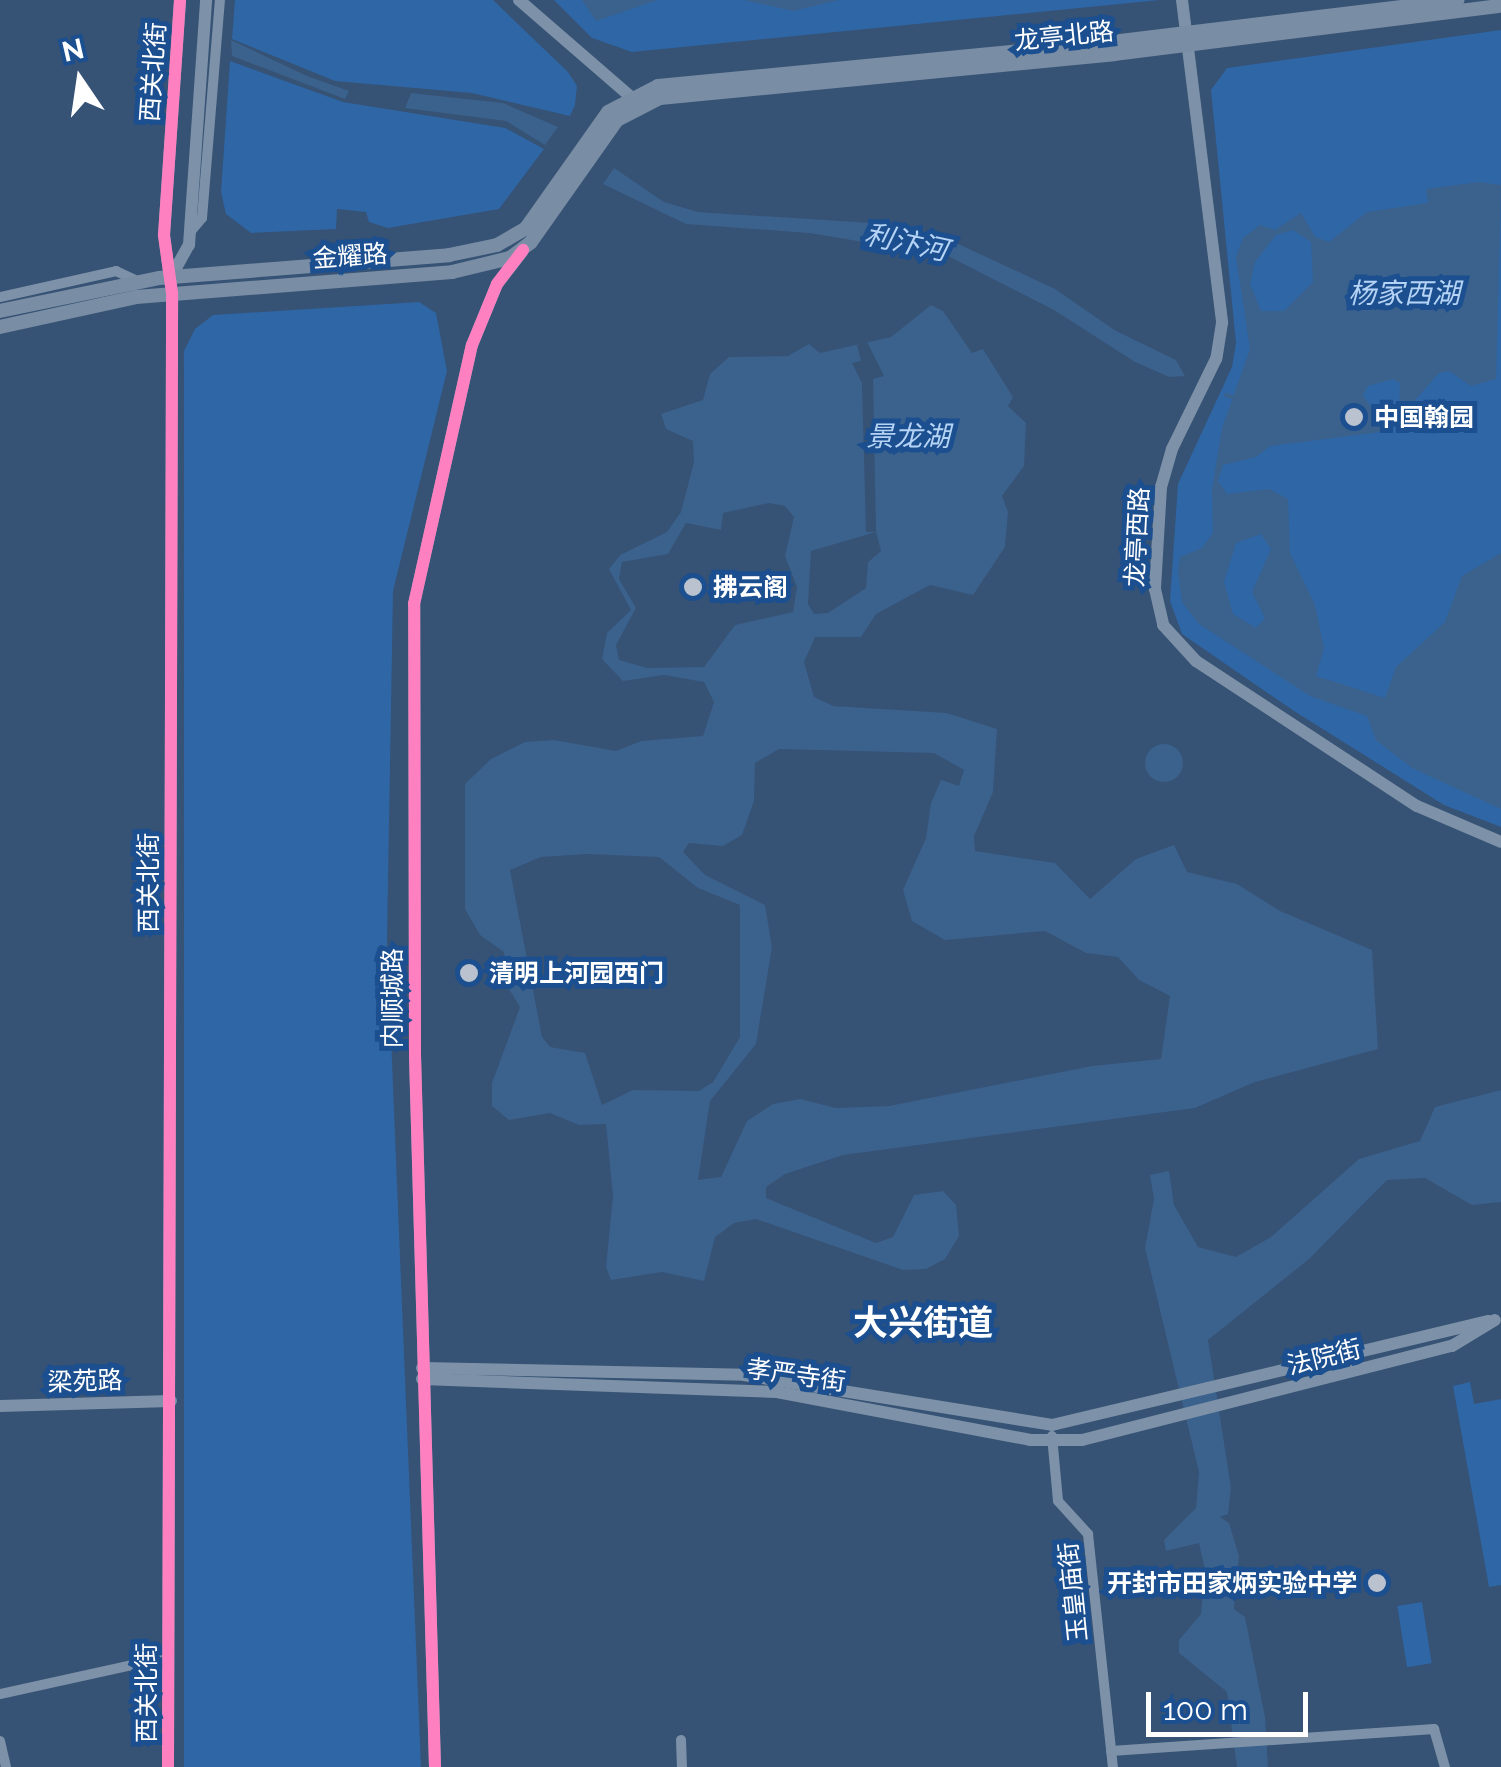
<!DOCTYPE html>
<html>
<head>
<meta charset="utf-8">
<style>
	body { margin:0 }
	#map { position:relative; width:1501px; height:1767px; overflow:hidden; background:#365274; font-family:Raleway,"Noto Sans SC",sans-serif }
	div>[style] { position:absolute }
	.green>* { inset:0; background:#2f66a5; transform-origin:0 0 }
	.water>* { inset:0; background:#3b618d }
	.round { border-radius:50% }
	.pier>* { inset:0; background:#365274 }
	.stream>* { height:4px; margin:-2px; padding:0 2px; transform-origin:2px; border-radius:2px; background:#3b618d }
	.minor>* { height:10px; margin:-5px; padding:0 5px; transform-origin:5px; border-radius:5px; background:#7d92a8 }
	.tertiary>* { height:12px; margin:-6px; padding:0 6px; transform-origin:6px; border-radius:6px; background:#7d92a8 }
	.secondary>* { height:14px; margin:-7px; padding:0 7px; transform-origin:7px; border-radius:7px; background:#798da4 }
	.cycleway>* { height:12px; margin:-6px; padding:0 6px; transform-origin:6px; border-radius:6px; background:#ff80c0 }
	.dots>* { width:28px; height:28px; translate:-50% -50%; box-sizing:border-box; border:5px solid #1b4f8f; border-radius:50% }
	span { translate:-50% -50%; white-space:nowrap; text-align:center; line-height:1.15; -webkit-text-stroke:10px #1b4f8f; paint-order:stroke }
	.street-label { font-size:25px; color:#fff }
	.poi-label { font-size:25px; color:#fff; font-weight:700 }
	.left { translate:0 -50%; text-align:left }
	.right { translate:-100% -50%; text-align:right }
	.water-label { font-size:28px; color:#b5d3f5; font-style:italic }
	.district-label { font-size:35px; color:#fff; font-weight:700 }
	.north { position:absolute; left:30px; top:30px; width:100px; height:100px; -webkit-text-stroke:8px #1b4f8f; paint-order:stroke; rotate:347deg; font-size:28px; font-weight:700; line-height:40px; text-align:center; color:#fff }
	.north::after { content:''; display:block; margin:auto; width:35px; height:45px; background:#fff; clip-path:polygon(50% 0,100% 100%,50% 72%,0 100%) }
	.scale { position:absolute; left:1146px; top:1692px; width:162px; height:45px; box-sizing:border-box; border:5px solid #fff; border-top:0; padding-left:12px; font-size:30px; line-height:35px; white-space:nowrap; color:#fff; -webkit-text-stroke:8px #1b4f8f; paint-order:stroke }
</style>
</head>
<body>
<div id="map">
	<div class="green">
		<i style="clip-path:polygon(235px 0,493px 0,568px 72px,577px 86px,575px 105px,570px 116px,472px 93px,335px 81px,232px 39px)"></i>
		<i style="clip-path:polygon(554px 0,1160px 0,632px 52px,592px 38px)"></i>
		<i style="clip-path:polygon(1501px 30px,1501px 827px,1444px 805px,1294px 711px,1182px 634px,1170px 601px,1178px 484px,1232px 367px,1236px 343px,1211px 90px,1227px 68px)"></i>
		<i style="clip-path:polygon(230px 61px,343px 102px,505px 128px,544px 149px,499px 209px,388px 228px,369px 222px,366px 212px,337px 209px,336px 229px,251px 233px,226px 214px,221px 192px)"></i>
		<i style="clip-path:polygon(419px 302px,436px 313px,447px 371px,393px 591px,387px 940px,421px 1767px,184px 1767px,184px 351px,195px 329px,213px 315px)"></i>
		<i style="clip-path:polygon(1470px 1382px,1474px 1404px,1501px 1399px,1501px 1585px,1489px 1587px,1453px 1386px)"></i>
		<i style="left:1422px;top:1602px;width:62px;height:25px;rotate:81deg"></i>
	</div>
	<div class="water">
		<i style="clip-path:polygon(582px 0,657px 0,596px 21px)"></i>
		<i style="clip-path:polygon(744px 0,839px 0,793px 11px)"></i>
		<i style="clip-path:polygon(231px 40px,307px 76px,349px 91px,345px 99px,232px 56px)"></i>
		<i style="clip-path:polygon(411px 93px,503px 103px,558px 127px,545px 145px,506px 121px,405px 108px)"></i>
		<i style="clip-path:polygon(614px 168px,664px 202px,698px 212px,873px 223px,952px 241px,1055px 289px,1116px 331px,1176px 360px,1185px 376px,1169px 377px,1135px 362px,1054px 310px,948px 256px,809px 233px,686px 224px,603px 184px)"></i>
		<i style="clip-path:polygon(evenodd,1479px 182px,1501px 185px,1496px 379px,1471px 386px,1449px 371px,1439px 373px,1388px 431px,1270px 446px,1256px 457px,1223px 465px,1218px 481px,1227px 494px,1269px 489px,1288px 499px,1290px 553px,1315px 605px,1324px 648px,1316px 676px,1385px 698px,1396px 667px,1445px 622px,1462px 576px,1501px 553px,1501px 809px,1412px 768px,1376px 740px,1367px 716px,1310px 696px,1199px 624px,1182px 602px,1178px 571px,1180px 557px,1202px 548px,1213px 533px,1212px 489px,1222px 428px,1250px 349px,1236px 257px,1243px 238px,1260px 225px,1275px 230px,1301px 213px,1315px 237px,1329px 242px,1367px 212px,1428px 203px,1426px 189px,1479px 182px,1293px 230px,1311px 242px,1313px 282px,1284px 311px,1261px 311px,1250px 284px,1255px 262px,1276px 235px,1293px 230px,1479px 182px,1393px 379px,1400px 383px,1399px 408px,1379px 420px,1363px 395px,1368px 386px,1393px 379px,1479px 182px,1261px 534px,1271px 549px,1252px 592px,1265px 618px,1256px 628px,1233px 614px,1224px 582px,1236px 543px,1261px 534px)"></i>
		<i style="clip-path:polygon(evenodd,931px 305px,943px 311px,972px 353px,983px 349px,1013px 397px,1008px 406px,1026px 423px,1024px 466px,1002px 496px,1008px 512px,1005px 547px,973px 595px,930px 585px,876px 614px,861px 637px,815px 637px,804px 662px,814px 697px,833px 706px,947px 713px,997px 729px,993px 792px,974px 836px,975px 851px,1055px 863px,1090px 899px,1136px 859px,1174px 845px,1187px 872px,1237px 884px,1280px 911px,1372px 950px,1378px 1049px,1255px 1082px,1195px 1108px,843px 1155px,785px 1174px,766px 1187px,766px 1198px,876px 1243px,893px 1237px,914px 1195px,943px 1191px,956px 1205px,959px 1236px,945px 1259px,926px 1269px,903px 1270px,756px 1219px,734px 1223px,715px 1237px,704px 1281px,662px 1272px,611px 1280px,606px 1267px,613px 1196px,606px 1124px,579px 1125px,550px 1113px,509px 1120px,492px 1106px,492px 1083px,520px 1007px,507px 986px,504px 952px,480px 935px,465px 909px,465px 784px,491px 759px,525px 742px,554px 740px,616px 751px,641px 741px,703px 736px,714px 702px,704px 682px,664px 675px,623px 681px,602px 659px,607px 633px,631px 610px,609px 569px,620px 555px,667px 532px,681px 512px,694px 462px,693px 441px,666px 429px,661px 414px,703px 400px,710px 374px,729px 357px,788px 356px,809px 344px,820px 353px,891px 337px,931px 305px,769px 503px,785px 506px,794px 517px,785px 556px,797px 587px,793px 612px,735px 625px,704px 667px,647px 668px,619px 660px,616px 645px,636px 608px,619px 579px,622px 562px,668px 554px,686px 523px,721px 530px,723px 513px,769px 503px,931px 305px,876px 532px,881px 551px,868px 562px,866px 588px,828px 613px,814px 614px,808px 604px,811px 551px,876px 532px,931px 305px,779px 749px,934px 753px,964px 770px,959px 786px,941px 780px,931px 803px,926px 838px,903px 890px,912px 921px,945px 940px,1045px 931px,1086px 953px,1118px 957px,1139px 980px,1170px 996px,1161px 1059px,1092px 1066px,889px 1106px,836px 1108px,800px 1099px,773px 1104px,747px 1121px,721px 1177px,698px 1180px,710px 1101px,756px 1044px,772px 947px,765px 905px,705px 875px,683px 852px,689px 843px,723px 846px,742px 835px,754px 801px,755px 763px,779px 749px,931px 305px,587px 854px,659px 857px,698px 888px,740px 905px,740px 1037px,713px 1082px,699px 1091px,633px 1090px,602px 1105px,585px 1053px,550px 1047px,542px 1037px,510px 870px,541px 857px,587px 854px)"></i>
		<i class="round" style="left:1145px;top:744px;width:38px;height:38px"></i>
		<i style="clip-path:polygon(1501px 1090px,1501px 1202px,1472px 1205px,1425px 1178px,1387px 1180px,1309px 1259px,1208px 1340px,1231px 1488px,1228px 1514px,1220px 1517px,1229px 1523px,1239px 1556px,1234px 1609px,1245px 1617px,1265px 1717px,1268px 1767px,1237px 1767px,1227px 1692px,1179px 1653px,1179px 1640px,1201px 1614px,1205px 1570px,1199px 1543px,1166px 1551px,1164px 1540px,1196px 1508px,1199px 1472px,1145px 1248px,1154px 1199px,1150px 1175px,1169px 1171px,1174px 1205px,1198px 1247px,1236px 1257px,1271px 1237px,1359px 1159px,1420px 1141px,1435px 1107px)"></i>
	</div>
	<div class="pier">
		<i style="clip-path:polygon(867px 342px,884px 376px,873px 379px,876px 532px,866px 532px,862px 383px,852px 363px,861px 361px,857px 345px)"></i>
	</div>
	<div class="stream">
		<i style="left:1226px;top:395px;width:6px;rotate:18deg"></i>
	</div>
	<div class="minor">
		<i style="left:191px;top:231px;width:17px;rotate:-50deg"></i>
		<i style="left:202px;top:218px;width:219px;rotate:-85.3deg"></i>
		<i style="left:0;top:297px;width:119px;rotate:-12.6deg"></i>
		<i style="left:116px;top:271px;width:23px;rotate:25deg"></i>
		<i style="left:1052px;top:1436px;width:65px;rotate:84.7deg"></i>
		<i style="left:1058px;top:1501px;width:45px;rotate:47.7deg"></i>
		<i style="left:1088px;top:1534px;width:234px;rotate:83.9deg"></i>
		<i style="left:0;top:1694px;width:172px;rotate:-12.4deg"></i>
		<i style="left:681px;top:1740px;width:27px;rotate:88deg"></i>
		<i style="left:0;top:1741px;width:27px;rotate:77deg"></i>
		<i style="left:1111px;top:1751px;width:324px;rotate:-3.9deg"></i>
		<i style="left:1434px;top:1729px;width:40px;rotate:74deg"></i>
	</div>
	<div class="tertiary">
		<i style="left:519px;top:0;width:157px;rotate:40.9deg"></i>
		<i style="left:1182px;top:0;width:325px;rotate:82.9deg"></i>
		<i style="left:1222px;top:323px;width:36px;rotate:99deg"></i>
		<i style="left:1216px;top:359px;width:100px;rotate:116.1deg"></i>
		<i style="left:1172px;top:449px;width:40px;rotate:106deg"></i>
		<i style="left:1161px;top:487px;width:102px;rotate:93.4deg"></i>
		<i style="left:1155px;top:589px;width:37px;rotate:77deg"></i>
		<i style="left:1163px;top:625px;width:49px;rotate:47.5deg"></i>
		<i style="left:1196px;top:661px;width:264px;rotate:33.3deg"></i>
		<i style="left:1417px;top:806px;width:91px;rotate:23.2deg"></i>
		<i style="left:171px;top:277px;width:37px;rotate:-61deg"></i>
		<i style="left:189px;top:245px;width:246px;rotate:-86deg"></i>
		<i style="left:422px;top:1368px;width:322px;rotate:1.2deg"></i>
		<i style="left:744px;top:1375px;width:312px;rotate:9.2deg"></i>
		<i style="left:1052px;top:1425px;width:449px;rotate:-13.4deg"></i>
		<i style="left:422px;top:1379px;width:355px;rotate:2.1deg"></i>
		<i style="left:777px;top:1392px;width:258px;rotate:10.7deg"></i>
		<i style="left:1030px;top:1440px;width:52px"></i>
		<i style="left:1082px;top:1440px;width:382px;rotate:-14.3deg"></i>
		<i style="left:1452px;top:1346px;width:50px;rotate:-31.2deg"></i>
		<i style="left:0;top:1406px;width:171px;rotate:-1.7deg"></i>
		<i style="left:168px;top:1767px;width:1474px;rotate:-89.84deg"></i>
		<i style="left:172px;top:293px;width:59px;rotate:-97.9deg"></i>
		<i style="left:164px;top:235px;width:236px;rotate:-86.1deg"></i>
		<i style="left:435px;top:1767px;width:713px;rotate:-91.61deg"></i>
		<i style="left:415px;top:1054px;width:450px;rotate:-90.1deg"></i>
		<i style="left:414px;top:604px;width:265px;rotate:-77.4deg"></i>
		<i style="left:472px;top:345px;width:66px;rotate:-67.7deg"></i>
		<i style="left:497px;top:284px;width:41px;rotate:-52deg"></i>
	</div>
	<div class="secondary">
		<i style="left:0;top:311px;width:162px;rotate:-11.7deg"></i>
		<i style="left:159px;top:278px;width:291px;rotate:-4.5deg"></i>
		<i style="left:449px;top:255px;width:49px;rotate:-11.8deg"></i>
		<i style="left:497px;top:245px;width:34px;rotate:-30deg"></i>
		<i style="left:526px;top:228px;width:142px;rotate:-54.7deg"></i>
		<i style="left:608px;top:112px;width:56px;rotate:-27.5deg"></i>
		<i style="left:658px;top:86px;width:456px;rotate:-5.5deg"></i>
		<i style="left:1112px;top:42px;width:348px;rotate:-6.9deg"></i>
		<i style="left:0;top:327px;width:139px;rotate:-12.4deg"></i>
		<i style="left:136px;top:297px;width:317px;rotate:-4.5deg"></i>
		<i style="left:452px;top:272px;width:60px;rotate:-13.6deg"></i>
		<i style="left:510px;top:258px;width:26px;rotate:-37deg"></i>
		<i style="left:531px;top:242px;width:149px;rotate:-54.8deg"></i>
		<i style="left:617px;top:120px;width:48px;rotate:-27.1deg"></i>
		<i style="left:660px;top:98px;width:456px;rotate:-5.5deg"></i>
		<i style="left:1114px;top:54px;width:390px;rotate:-7.1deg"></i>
	</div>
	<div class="cycleway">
		<i style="left:168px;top:1767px;width:1474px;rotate:-89.84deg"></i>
		<i style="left:172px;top:293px;width:59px;rotate:-97.9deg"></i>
		<i style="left:164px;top:235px;width:236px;rotate:-86.1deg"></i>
		<i style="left:435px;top:1767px;width:713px;rotate:-91.61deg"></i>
		<i style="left:415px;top:1054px;width:450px;rotate:-90.1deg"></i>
		<i style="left:414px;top:604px;width:265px;rotate:-77.4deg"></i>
		<i style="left:472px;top:345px;width:66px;rotate:-67.7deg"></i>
		<i style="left:497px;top:284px;width:43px;rotate:-52.6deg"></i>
	</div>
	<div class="dots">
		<i style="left:1354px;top:417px;background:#b9c2ce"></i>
		<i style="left:693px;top:587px;background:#b9c2ce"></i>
		<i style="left:469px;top:973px;background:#b9c2ce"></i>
		<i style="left:1377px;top:1583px;background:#b9c2ce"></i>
	</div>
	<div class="street-label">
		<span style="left:1064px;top:36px;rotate:-6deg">龙亭北路</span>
		<span style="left:153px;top:72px;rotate:-86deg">西关北街</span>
		<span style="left:350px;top:256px;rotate:-4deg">金耀路</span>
		<span style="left:1137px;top:537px;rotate:-87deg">龙亭西路</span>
		<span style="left:148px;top:883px;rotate:-90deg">西关北街</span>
		<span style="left:392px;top:998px;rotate:-90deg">内顺城路</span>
		<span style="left:1324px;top:1357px;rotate:-14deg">法院街</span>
		<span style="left:796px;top:1375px;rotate:8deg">孝严寺街</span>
		<span style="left:85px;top:1381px;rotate:-2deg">梁苑路</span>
		<span style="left:1073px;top:1592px;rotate:-96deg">玉皇庙街</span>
		<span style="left:146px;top:1693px;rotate:-90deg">西关北街</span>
	</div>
	<div class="poi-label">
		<span class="left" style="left:1374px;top:417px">中国翰园</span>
		<span class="left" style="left:713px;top:587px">拂云阁</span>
		<span class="left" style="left:489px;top:973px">清明上河园西门</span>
		<span class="right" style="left:1357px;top:1583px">开封市田家炳实验中学</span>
	</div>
	<div class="water-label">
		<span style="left:906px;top:243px;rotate:12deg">利汴河</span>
		<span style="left:1404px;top:294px">杨家西湖</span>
		<span style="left:908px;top:437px">景龙湖</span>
	</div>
	<div class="district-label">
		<span style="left:923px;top:1323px">大兴街道</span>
	</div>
	<div class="north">N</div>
	<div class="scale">100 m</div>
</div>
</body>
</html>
